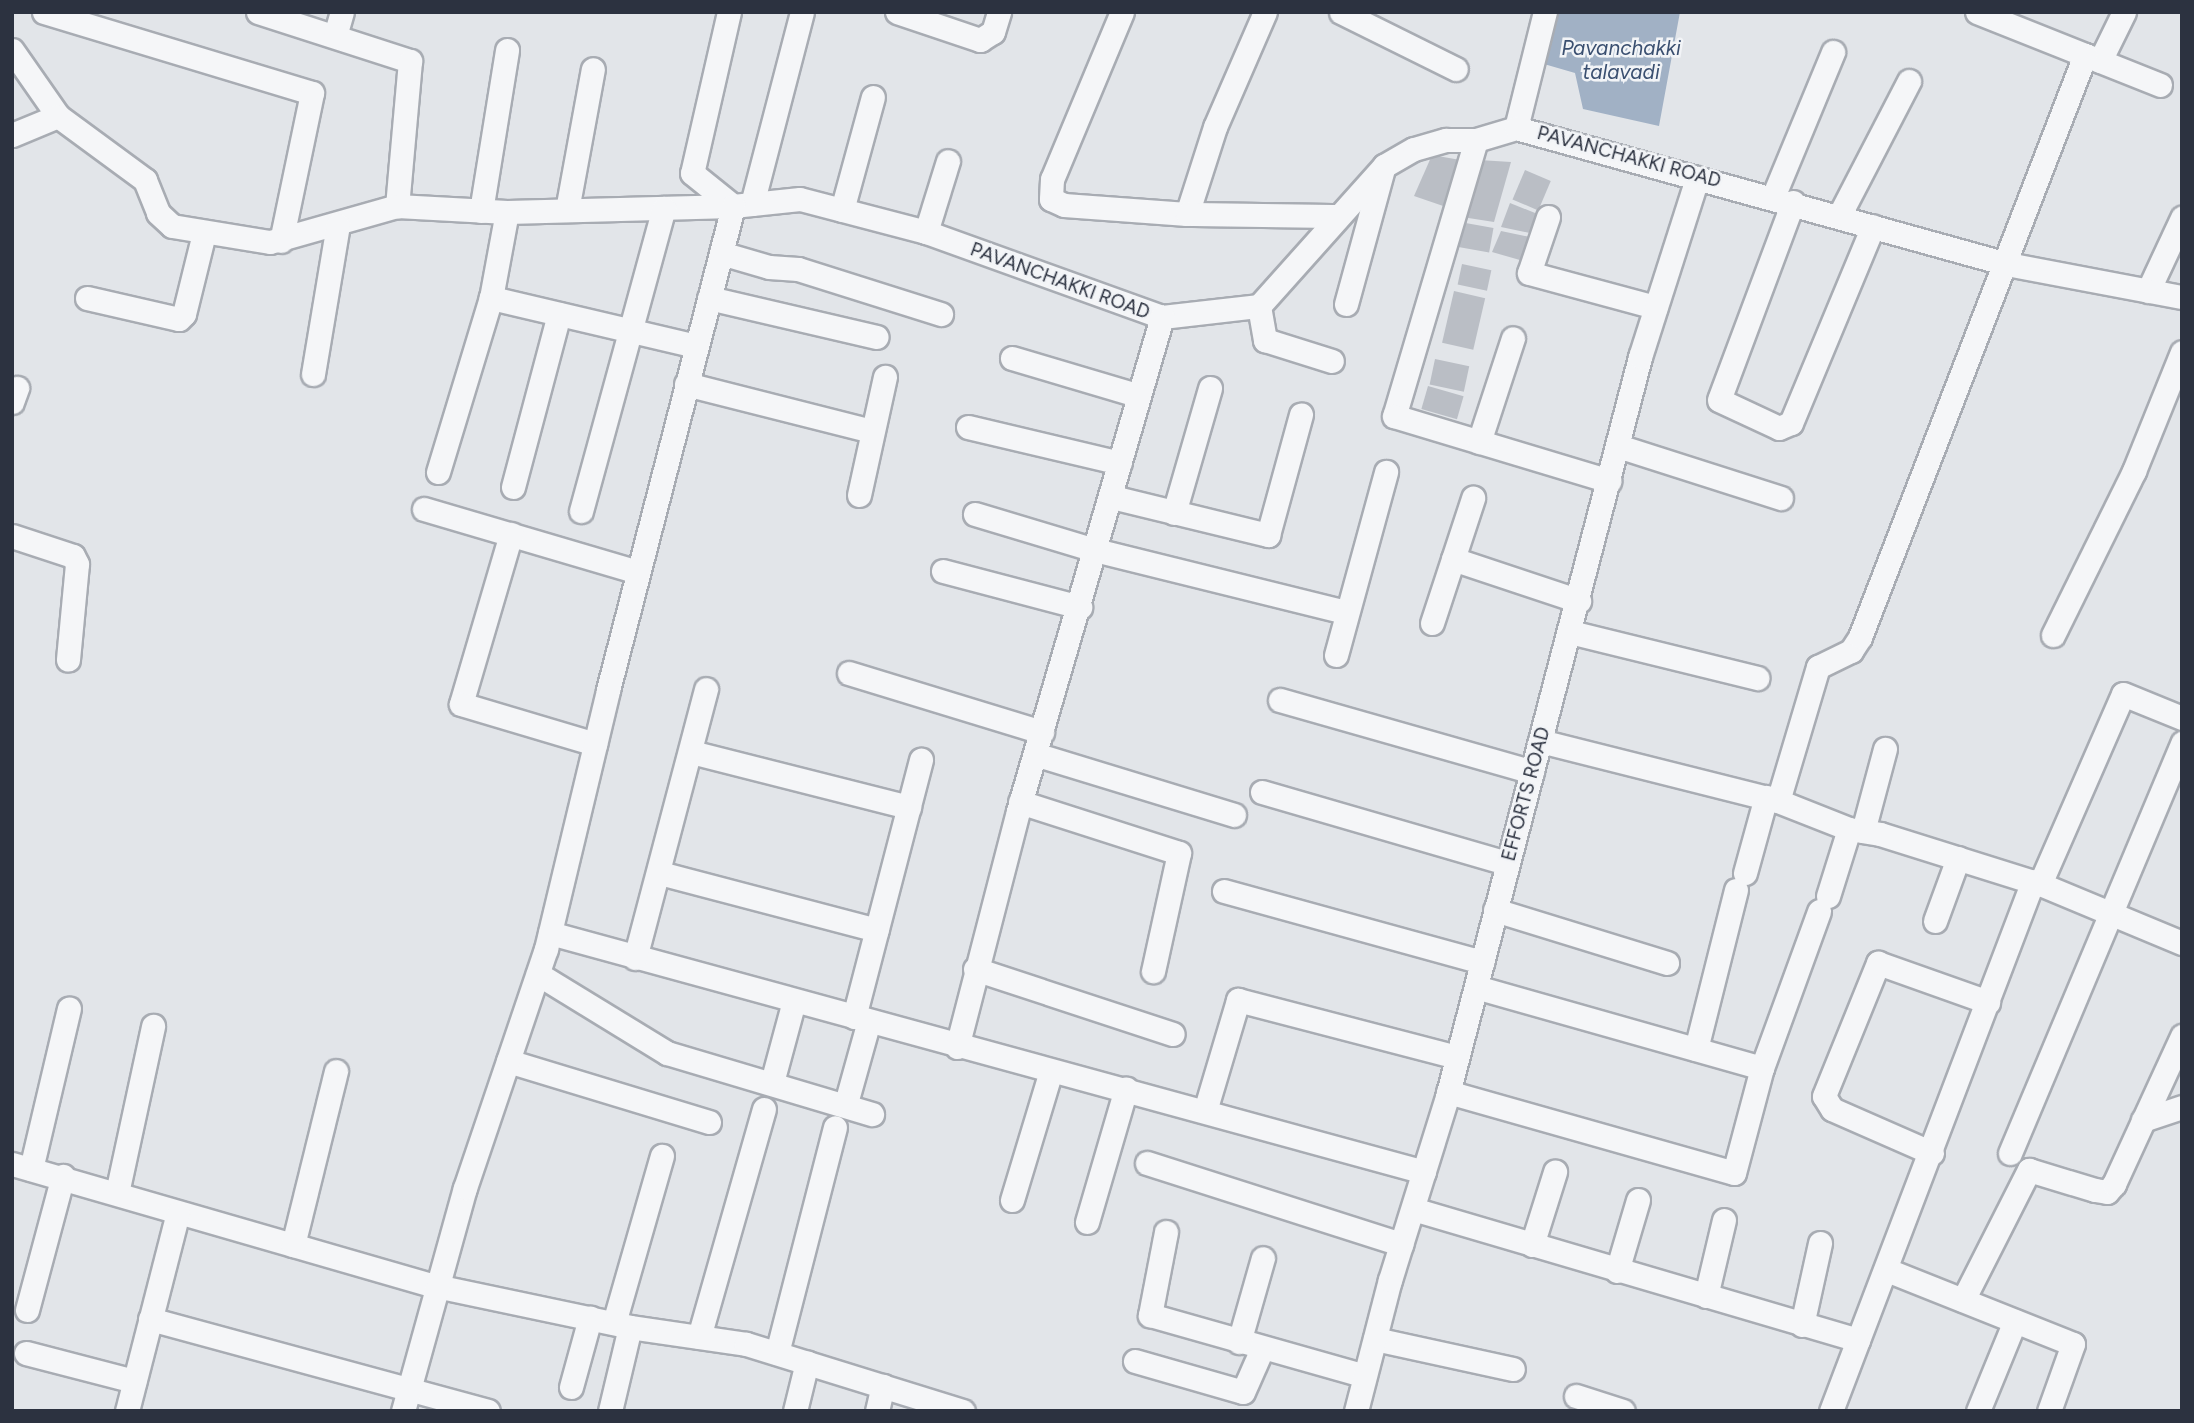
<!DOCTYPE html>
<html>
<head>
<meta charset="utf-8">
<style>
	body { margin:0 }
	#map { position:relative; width:2194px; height:1423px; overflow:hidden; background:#e2e5e9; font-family:Figtree,sans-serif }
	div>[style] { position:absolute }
	.water>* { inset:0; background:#a1b1c5 }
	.building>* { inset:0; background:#babec5; transform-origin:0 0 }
	.roads { filter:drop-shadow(2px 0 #a8acb3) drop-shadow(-2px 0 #a8acb3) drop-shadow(0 2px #a8acb3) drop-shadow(0 -2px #a8acb3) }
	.minor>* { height:23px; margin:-11.5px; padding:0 11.5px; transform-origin:11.5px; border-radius:11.5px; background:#f5f6f8 }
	span { translate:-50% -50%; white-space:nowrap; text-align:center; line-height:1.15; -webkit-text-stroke:5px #f2f4f7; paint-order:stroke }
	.street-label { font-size:19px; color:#2c3240 }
	.water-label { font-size:21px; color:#3a4f70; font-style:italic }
	.frame { position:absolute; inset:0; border:14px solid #2c3240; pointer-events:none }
</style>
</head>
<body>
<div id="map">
	<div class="water">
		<i style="clip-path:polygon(1554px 12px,1680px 12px,1659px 126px,1583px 109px,1575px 73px,1544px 64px)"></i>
	</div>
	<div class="building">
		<i style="clip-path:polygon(1432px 155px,1466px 161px,1449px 208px,1414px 196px)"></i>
		<i style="clip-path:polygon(1479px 160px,1511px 162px,1494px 222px,1462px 217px)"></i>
		<i style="left:1525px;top:170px;width:28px;height:32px;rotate:23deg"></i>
		<i style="clip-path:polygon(1510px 203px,1540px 215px,1535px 234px,1501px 227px)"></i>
		<i style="left:1460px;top:222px;width:34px;height:25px;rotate:10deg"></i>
		<i style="clip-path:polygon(1501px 231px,1535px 238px,1530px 263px,1492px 252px)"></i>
		<i style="left:1462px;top:264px;width:30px;height:21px;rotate:12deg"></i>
		<i style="left:1454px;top:291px;width:32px;height:53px;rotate:13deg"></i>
		<i style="left:1435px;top:359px;width:35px;height:26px;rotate:12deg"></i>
		<i style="left:1428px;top:386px;width:37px;height:24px;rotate:16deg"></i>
	</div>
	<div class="roads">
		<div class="minor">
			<i style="left:44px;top:12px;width:280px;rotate:16.8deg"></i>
			<i style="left:312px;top:93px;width:151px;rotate:101.8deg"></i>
			<i style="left:258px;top:12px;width:160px;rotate:17.9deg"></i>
			<i style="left:410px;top:61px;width:146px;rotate:95.1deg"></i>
			<i style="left:729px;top:12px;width:165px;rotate:102.9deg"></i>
			<i style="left:692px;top:173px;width:53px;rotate:38.8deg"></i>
			<i style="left:897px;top:12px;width:88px;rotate:18.6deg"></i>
			<i style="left:980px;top:40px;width:15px;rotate:-32deg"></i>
			<i style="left:993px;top:32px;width:21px;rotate:-73deg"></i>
			<i style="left:1122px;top:12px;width:181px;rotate:112.7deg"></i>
			<i style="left:1052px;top:179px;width:20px;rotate:93deg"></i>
			<i style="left:1051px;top:199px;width:14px;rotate:25deg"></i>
			<i style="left:1064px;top:205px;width:123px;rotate:4.2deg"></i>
			<i style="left:1265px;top:12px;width:125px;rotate:113.5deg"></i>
			<i style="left:1215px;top:127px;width:91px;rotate:107.8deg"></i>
			<i style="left:1187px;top:214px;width:151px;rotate:0.8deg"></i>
			<i style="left:1341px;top:12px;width:128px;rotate:26.4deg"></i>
			<i style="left:1977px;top:12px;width:197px;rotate:21.7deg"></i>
			<i style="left:335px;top:36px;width:25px;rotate:-74deg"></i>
			<i style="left:12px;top:50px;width:80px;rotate:55.1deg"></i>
			<i style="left:58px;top:116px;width:108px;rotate:36.3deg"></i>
			<i style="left:145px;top:180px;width:35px;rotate:68deg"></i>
			<i style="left:158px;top:213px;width:19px;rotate:43deg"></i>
			<i style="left:172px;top:226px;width:99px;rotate:9.3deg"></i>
			<i style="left:270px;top:242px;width:132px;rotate:-15.8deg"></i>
			<i style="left:397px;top:206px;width:110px;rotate:3.1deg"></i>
			<i style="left:2100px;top:61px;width:55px;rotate:-63.9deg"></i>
			<i style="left:1516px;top:128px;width:120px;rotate:-76deg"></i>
			<i style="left:12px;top:135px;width:50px;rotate:-22.4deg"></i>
			<i style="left:1476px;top:140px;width:288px;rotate:106.5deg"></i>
			<i style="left:1394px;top:416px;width:225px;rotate:16.8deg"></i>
			<i style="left:1773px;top:197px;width:157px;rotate:-67.5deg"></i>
			<i style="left:1793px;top:202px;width:211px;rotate:110.5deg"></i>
			<i style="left:1719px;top:400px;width:66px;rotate:25deg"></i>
			<i style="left:1779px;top:428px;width:13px;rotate:-23deg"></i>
			<i style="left:1791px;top:423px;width:213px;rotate:-67.4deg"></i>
			<i style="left:752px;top:204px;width:198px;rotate:-75.4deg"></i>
			<i style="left:567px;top:210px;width:143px;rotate:-79.6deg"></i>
			<i style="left:842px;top:210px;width:117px;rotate:-74.7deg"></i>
			<i style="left:481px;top:211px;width:163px;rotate:-80.8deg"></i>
			<i style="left:1839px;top:216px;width:152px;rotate:-62.6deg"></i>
			<i style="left:1548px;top:217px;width:59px;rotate:108.7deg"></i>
			<i style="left:1529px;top:273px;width:131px;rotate:15.1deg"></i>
			<i style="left:926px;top:232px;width:74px;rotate:-72.8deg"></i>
			<i style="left:721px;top:253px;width:50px;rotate:16.3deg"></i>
			<i style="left:769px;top:267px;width:29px;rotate:4deg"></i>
			<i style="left:798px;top:269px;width:150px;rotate:17.5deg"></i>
			<i style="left:2148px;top:291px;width:81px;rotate:-65deg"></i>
			<i style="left:87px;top:298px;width:94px;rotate:12.9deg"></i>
			<i style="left:179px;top:319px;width:7px;rotate:-45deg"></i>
			<i style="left:184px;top:314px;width:83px;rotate:-76.1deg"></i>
			<i style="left:709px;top:298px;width:172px;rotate:13.1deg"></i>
			<i style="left:1346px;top:304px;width:140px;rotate:-74.7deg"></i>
			<i style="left:1259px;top:306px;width:35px;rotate:80deg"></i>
			<i style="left:1265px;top:340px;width:70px;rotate:17.4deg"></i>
			<i style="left:696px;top:346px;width:211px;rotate:-166.8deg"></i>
			<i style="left:491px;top:298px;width:87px;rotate:-79.5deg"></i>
			<i style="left:507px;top:212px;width:226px;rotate:-1.5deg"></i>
			<i style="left:733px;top:206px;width:67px;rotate:-6deg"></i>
			<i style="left:800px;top:199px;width:130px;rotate:14.7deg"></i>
			<i style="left:926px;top:232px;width:251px;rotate:19.8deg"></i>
			<i style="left:1162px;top:317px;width:98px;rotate:-6.5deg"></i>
			<i style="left:1259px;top:306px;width:188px;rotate:-48.2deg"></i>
			<i style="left:1384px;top:166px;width:34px;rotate:-30deg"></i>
			<i style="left:1414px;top:149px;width:33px;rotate:-16deg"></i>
			<i style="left:1446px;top:140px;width:30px"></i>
			<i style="left:1476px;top:140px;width:42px;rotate:-16.7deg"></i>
			<i style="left:1516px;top:128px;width:509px;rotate:15.48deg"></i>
			<i style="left:2007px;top:264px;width:178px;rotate:10.7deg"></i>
			<i style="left:1012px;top:358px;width:130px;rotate:16.5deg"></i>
			<i style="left:313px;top:374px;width:151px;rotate:-80.5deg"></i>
			<i style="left:686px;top:384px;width:192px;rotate:14.2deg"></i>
			<i style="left:12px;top:402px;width:15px;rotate:-70deg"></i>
			<i style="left:968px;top:427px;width:156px;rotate:13.3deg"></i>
			<i style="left:1479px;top:442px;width:109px;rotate:-71.9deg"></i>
			<i style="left:1618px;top:446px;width:171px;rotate:17.7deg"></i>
			<i style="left:438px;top:472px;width:182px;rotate:-73.1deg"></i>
			<i style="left:513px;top:487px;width:179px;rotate:-75.1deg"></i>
			<i style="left:859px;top:495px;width:121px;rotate:-77.6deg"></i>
			<i style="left:1112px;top:497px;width:161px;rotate:13.7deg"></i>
			<i style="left:1268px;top:535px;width:125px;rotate:-74.7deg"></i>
			<i style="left:424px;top:509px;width:223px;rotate:16.4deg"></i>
			<i style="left:581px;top:511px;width:314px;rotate:-74.7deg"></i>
			<i style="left:1174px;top:513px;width:130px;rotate:-73.9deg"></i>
			<i style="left:975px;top:514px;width:125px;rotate:16.7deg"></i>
			<i style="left:1095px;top:550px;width:259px;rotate:13.9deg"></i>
			<i style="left:511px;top:534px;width:177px;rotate:106.4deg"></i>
			<i style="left:461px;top:704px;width:140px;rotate:16.6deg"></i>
			<i style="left:12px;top:536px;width:64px;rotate:18.2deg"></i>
			<i style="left:73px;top:556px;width:9px;rotate:63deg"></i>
			<i style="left:77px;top:564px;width:96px;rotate:95.4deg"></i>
			<i style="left:1453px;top:559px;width:133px;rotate:18.4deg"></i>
			<i style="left:943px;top:571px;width:142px;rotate:14.7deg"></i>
			<i style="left:1432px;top:623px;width:132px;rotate:-71.8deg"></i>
			<i style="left:1570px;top:632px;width:193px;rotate:13.8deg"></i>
			<i style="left:2053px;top:635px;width:183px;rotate:-63.7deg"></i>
			<i style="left:2134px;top:471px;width:128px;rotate:-68deg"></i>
			<i style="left:1336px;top:655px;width:190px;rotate:-74.7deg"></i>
			<i style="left:849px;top:673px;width:202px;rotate:17deg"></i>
			<i style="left:1280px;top:700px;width:262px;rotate:15.9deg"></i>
			<i style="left:1540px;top:741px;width:245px;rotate:14.1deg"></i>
			<i style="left:1778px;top:801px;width:76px;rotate:21.5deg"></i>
			<i style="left:1849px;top:829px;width:31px;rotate:9deg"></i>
			<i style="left:1880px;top:834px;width:168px;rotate:17.4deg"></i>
			<i style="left:2040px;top:884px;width:154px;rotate:22.6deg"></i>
			<i style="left:691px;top:752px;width:225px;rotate:14.2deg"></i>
			<i style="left:1035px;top:754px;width:208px;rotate:17deg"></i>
			<i style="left:1262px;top:792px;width:255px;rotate:16.2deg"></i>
			<i style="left:1778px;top:801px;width:140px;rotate:-73.4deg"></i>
			<i style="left:1818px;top:667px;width:37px;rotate:-26deg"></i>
			<i style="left:1851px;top:651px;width:17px;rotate:-57deg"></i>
			<i style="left:1860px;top:637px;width:624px;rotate:-68.86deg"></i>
			<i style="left:1020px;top:802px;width:167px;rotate:17.8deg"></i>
			<i style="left:1179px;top:853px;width:121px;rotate:102.4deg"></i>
			<i style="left:1863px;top:831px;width:85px;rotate:-75deg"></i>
			<i style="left:660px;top:873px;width:224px;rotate:14.7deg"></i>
			<i style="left:1745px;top:873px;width:79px;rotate:-74.6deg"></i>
			<i style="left:2040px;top:884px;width:207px;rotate:-66.4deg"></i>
			<i style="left:2123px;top:694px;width:64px;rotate:22.1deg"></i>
			<i style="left:1224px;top:891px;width:268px;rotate:15.4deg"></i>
			<i style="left:1828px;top:896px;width:70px;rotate:-72.6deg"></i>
			<i style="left:1495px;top:910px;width:180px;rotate:17.1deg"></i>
			<i style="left:1935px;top:921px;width:67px;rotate:-69.9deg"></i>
			<i style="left:550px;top:933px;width:906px;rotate:15.29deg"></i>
			<i style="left:635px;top:958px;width:278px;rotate:-75.2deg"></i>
			<i style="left:975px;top:969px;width:208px;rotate:18.2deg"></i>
			<i style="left:538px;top:974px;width:151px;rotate:31.5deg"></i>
			<i style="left:667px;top:1053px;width:214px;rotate:16.6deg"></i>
			<i style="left:854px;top:1017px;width:266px;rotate:-75.4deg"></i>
			<i style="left:957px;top:1047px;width:244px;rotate:-75.5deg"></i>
			<i style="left:1018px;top:811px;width:515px;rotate:-73.75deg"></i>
			<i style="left:1696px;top:1049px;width:164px;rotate:-75.9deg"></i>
			<i style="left:508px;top:1061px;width:210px;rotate:16.9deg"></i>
			<i style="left:1762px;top:1068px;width:167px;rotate:-70deg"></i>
			<i style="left:774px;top:1075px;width:77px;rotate:-74.9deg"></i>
			<i style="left:1448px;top:1092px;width:297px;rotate:15.8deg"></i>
			<i style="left:1734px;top:1173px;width:109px;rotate:-75.1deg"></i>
			<i style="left:1762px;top:1068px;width:297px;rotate:-164.2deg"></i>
			<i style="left:848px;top:1096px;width:78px;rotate:-74.4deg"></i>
			<i style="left:1205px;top:1111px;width:116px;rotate:-73.4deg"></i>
			<i style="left:1238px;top:1000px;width:226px;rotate:14.6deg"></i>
			<i style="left:2143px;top:1120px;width:41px;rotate:-18.4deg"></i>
			<i style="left:1932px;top:1153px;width:109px;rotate:-156.3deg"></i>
			<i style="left:1832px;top:1109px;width:15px;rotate:-122deg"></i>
			<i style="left:1824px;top:1096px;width:144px;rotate:-67.9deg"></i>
			<i style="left:1878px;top:963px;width:117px;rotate:19.5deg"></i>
			<i style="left:2010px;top:1153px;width:445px;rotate:-67.2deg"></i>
			<i style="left:1147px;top:1163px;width:267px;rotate:17.7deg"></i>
			<i style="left:12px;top:1164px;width:441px;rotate:16.1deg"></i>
			<i style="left:436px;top:1286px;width:198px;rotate:11.9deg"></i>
			<i style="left:630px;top:1327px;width:117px;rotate:8.3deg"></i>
			<i style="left:746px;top:1344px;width:227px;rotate:17.2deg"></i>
			<i style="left:31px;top:1169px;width:165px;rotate:-76.7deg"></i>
			<i style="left:117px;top:1193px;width:171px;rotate:-77.8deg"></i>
			<i style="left:1012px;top:1200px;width:135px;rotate:-73.2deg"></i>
			<i style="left:1413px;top:1209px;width:464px;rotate:16.4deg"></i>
			<i style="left:1087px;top:1222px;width:139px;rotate:-73.7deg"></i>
			<i style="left:1166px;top:1232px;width:85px;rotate:100.9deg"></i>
			<i style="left:1150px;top:1315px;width:223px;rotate:15.8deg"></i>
			<i style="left:293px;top:1245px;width:179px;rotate:-76.1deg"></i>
			<i style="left:1532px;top:1245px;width:77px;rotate:-72.5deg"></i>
			<i style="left:1887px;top:1270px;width:200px;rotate:21.7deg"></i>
			<i style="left:2073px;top:1344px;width:71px;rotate:109.7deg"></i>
			<i style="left:1617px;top:1271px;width:74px;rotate:-73.5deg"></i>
			<i style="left:1706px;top:1296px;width:78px;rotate:-76.7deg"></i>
			<i style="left:1963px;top:1300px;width:146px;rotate:-63.1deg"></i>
			<i style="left:2029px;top:1170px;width:69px;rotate:16.9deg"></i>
			<i style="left:2095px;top:1190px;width:12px;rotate:9deg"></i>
			<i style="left:2107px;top:1192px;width:11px;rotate:-49deg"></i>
			<i style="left:2114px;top:1184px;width:163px;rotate:-65.3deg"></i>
			<i style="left:27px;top:1310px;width:139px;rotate:-75deg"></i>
			<i style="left:150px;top:1319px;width:350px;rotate:15.2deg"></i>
			<i style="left:614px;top:1323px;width:174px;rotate:-74deg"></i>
			<i style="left:1802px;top:1325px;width:84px;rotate:-77.6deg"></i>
			<i style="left:699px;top:1337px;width:237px;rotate:-74.1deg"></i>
			<i style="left:1375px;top:1339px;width:141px;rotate:12.3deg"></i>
			<i style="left:1239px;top:1342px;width:87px;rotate:-74.1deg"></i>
			<i style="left:26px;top:1353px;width:112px;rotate:14.5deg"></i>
			<i style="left:777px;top:1353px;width:233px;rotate:-75.6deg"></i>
			<i style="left:1135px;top:1361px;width:112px;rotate:16deg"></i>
			<i style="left:1243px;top:1392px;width:47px;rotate:-66.2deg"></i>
			<i style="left:571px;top:1387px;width:72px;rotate:-74.6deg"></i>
			<i style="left:1576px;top:1396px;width:49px;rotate:17.7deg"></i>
			<i style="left:127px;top:1411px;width:204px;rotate:-75.6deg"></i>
			<i style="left:403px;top:1411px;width:231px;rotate:-74.5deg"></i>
			<i style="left:465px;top:1188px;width:252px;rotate:-71.3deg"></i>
			<i style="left:546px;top:949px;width:266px;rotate:-76.5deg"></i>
			<i style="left:608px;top:690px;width:500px;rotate:-75.5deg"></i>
			<i style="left:610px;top:1411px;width:86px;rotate:-76.6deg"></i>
			<i style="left:795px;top:1411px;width:50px;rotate:-76.2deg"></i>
			<i style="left:877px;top:1411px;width:26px;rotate:-77deg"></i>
			<i style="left:1356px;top:1411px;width:135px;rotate:-75.5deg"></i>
			<i style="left:1390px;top:1280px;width:192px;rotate:-72.7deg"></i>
			<i style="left:1447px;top:1097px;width:765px;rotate:-75.38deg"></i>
			<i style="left:1640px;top:357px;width:188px;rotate:-72.3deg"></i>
			<i style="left:1831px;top:1411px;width:567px;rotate:-69.14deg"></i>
			<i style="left:1978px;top:1411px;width:97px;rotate:-67.7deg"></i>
		</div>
	</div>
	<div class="street-label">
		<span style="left:1629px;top:157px;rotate:15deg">PAVANCHAKKI ROAD</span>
		<span style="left:1060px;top:281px;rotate:20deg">PAVANCHAKKI ROAD</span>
		<span style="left:1526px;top:794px;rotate:-75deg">EFFORTS ROAD</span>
	</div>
	<div class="water-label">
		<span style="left:1621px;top:60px">Pavanchakki<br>talavadi</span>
	</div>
	<div class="frame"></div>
</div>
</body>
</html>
